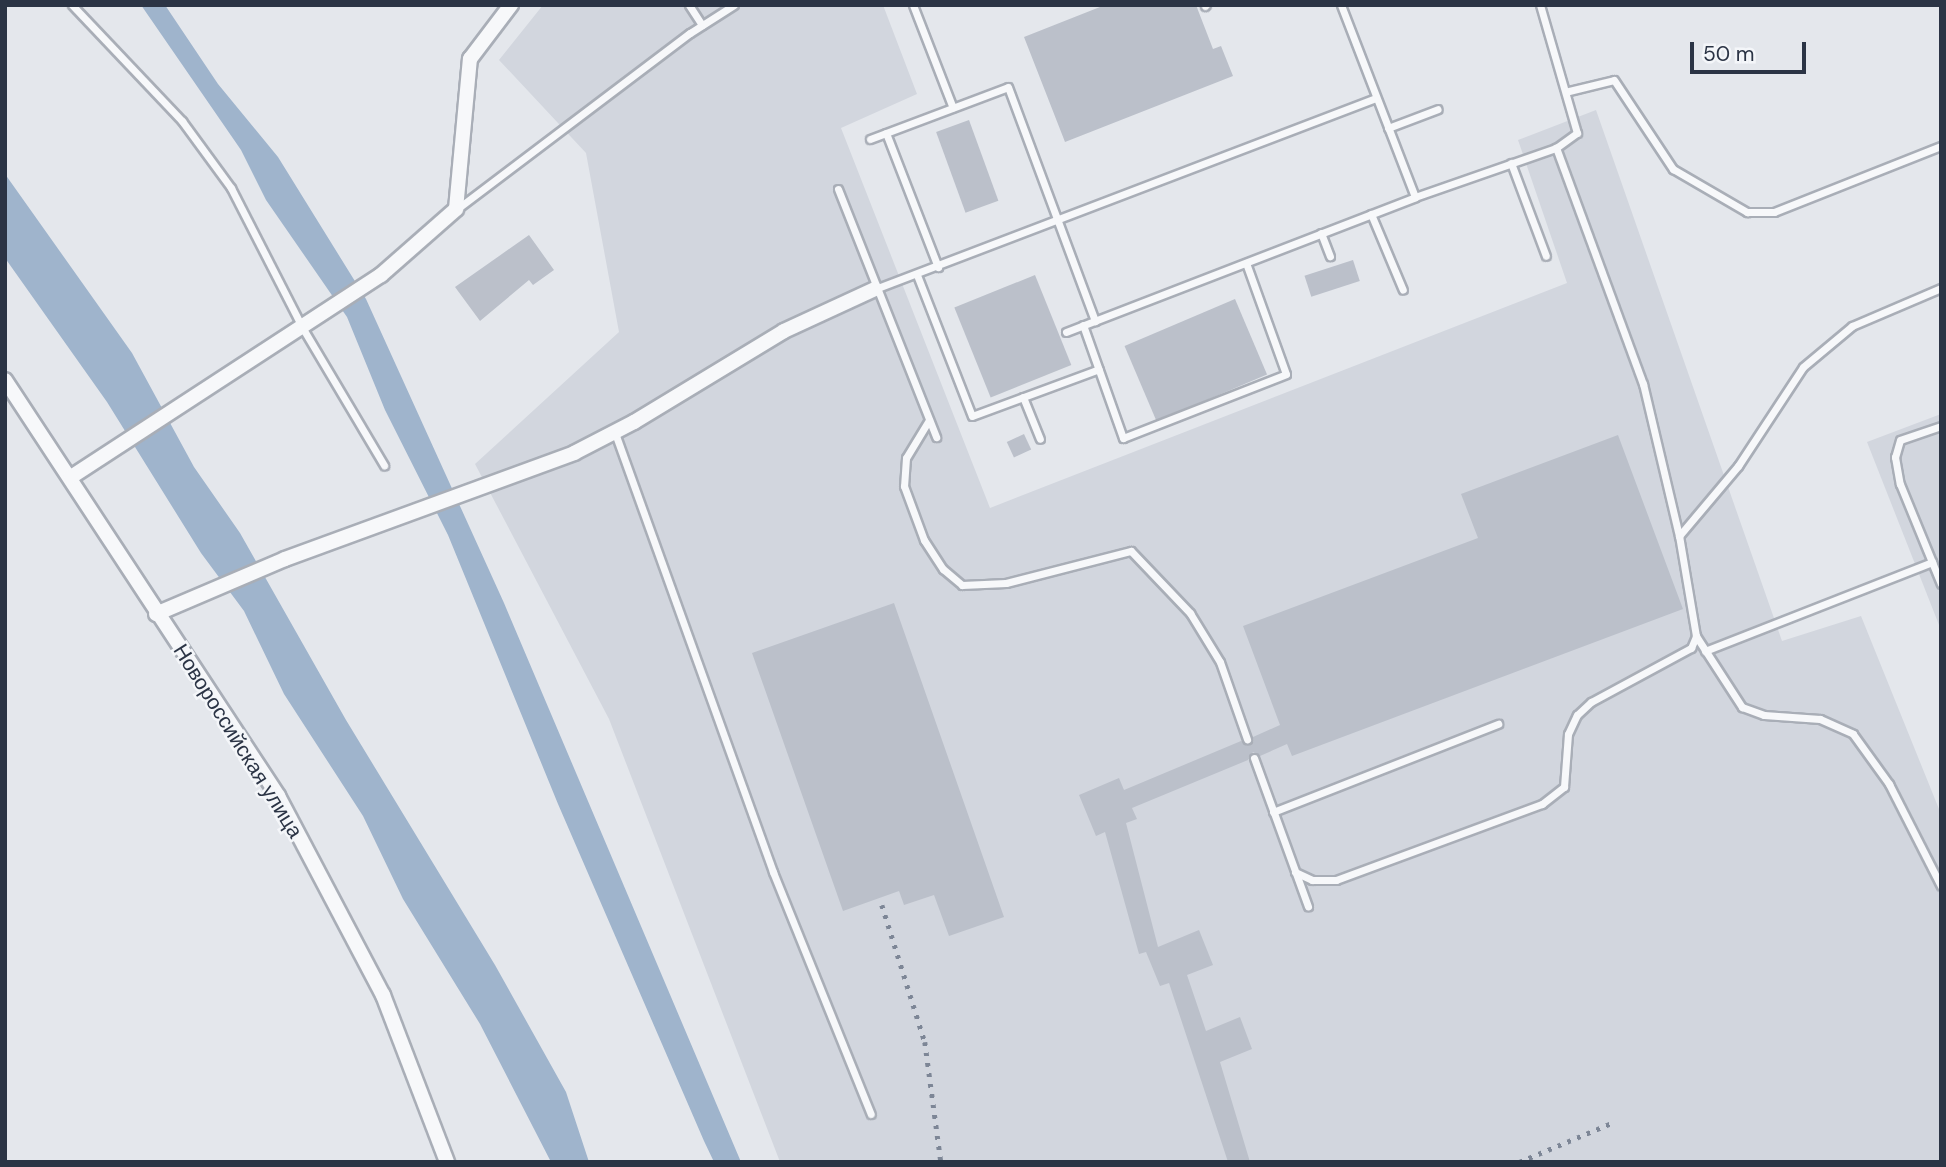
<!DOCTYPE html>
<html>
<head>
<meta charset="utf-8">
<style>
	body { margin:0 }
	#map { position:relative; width:1946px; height:1167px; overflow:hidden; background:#e4e7ec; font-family:"DM Sans",sans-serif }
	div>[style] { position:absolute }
	.built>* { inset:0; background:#d2d6de }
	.water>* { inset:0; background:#9fb4cc }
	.building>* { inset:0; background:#bbc0ca; transform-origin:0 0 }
	.roads { filter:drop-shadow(2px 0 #a9aeb7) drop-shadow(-2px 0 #a9aeb7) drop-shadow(0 2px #a9aeb7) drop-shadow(0 -2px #a9aeb7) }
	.service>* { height:7px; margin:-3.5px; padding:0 3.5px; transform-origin:3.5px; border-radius:3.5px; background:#f7f8fa }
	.minor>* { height:14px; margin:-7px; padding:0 7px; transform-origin:7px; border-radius:7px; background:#f7f8fa }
	.rail>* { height:4.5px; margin-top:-2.25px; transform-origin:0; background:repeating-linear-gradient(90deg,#7d8696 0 3.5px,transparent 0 10.5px) }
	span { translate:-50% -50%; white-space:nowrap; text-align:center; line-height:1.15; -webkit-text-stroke:5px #f4f6f9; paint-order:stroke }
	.street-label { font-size:21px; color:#2b3445 }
	.frame { position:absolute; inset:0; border:7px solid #2b3445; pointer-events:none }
	.scale { position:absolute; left:1690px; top:42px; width:116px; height:32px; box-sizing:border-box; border:4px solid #2b3445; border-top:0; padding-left:9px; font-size:21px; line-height:24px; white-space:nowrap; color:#2b3445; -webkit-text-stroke:5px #f4f6f9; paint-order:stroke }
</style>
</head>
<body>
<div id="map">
	<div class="built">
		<i style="clip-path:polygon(543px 5px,883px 5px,917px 94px,841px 128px,990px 508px,1567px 283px,1518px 140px,1596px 110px,1782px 641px,1861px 616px,1941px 814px,1941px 1162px,780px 1162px,609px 719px,475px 464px,619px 332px,586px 153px,499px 60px)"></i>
		<i style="clip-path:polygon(1941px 414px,1941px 630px,1867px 442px)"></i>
	</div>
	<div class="water">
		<i style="clip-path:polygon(141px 5px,165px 5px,218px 84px,278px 157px,366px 299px,504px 603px,741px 1162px,714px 1162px,704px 1141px,558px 804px,448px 535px,385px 410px,347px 317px,266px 200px,241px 150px)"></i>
		<i style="clip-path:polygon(5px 174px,132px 353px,194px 467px,240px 533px,346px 720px,495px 965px,566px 1092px,589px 1162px,551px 1162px,480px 1024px,403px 899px,363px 816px,284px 694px,244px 611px,201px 553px,107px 402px,5px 258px)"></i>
	</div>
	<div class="building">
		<i style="clip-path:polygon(1105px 5px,1196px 5px,1213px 49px,1221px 46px,1233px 76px,1065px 142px,1024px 37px)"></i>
		<i style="left:969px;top:120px;width:86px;height:35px;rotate:70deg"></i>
		<i style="clip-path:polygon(529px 235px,554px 270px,533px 285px,529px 280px,480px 321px,455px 287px)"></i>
		<i style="left:1353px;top:260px;width:22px;height:51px;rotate:72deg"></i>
		<i style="left:1035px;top:275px;width:97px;height:87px;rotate:68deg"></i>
		<i style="left:1235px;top:299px;width:82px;height:120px;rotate:67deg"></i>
		<i style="left:1024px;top:434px;width:17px;height:19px;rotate:65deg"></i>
		<i style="clip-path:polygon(1618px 435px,1683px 609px,1292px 756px,1287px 744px,1260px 756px,1253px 752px,1248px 760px,1132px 808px,1137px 819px,1126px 823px,1158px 947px,1199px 930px,1213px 965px,1187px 975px,1206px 1031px,1240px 1017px,1252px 1049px,1220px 1062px,1250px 1162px,1228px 1162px,1169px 983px,1160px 986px,1146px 952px,1139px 954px,1105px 832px,1096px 836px,1079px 795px,1119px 778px,1124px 790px,1241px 741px,1250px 744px,1253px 737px,1280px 725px,1243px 626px,1478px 538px,1461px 494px)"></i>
		<i style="clip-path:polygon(894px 603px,1004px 917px,949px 936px,934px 895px,904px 905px,899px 891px,843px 911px,752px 653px)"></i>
	</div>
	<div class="roads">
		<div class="service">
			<i style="left:72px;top:5px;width:160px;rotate:46.5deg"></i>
			<i style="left:182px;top:121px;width:83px;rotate:53.8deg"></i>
			<i style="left:231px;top:188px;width:156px;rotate:62.9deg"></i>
			<i style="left:302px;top:327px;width:161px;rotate:59.3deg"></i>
			<i style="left:689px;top:5px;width:24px;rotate:57deg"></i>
			<i style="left:913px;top:5px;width:110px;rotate:68.8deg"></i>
			<i style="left:1341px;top:5px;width:206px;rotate:68.9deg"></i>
			<i style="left:1205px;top:6px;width:1px;rotate:-45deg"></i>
			<i style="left:1569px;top:91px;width:46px;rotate:-13.7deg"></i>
			<i style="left:1614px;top:80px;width:107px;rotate:56.5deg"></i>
			<i style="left:1673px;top:169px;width:86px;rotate:30.2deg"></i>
			<i style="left:1747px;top:212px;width:27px"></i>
			<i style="left:1774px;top:212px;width:180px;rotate:-21.6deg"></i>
			<i style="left:1388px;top:128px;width:53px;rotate:-20.8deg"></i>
			<i style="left:886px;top:133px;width:144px;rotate:68.8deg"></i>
			<i style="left:870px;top:139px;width:147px;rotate:-20.6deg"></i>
			<i style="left:1008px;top:87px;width:250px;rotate:69.6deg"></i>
			<i style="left:1511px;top:163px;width:99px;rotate:69.4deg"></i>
			<i style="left:838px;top:189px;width:267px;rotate:68.4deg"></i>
			<i style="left:457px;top:209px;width:292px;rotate:-37.1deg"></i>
			<i style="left:690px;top:33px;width:52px;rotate:-32.5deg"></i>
			<i style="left:1371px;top:214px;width:82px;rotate:67.2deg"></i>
			<i style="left:1321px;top:233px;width:25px;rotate:69deg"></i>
			<i style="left:917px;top:275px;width:151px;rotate:68.7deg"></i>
			<i style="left:972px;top:416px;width:135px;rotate:-20.3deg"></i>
			<i style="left:875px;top:289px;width:536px;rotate:-20.87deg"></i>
			<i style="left:1083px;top:325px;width:120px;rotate:70.5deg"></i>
			<i style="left:1123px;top:438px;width:175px;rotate:-21.4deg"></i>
			<i style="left:1286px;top:374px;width:118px;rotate:-109.8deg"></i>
			<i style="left:1066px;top:332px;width:374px;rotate:-21.1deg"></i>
			<i style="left:1415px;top:197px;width:149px;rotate:-19.2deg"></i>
			<i style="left:1556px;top:148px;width:26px;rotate:-36deg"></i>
			<i style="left:1577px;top:133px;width:133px;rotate:-106.1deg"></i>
			<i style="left:1023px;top:397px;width:45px;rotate:68deg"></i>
			<i style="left:929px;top:420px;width:44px;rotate:121.2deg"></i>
			<i style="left:906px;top:458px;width:28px;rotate:94deg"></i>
			<i style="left:904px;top:486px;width:58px;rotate:69.7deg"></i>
			<i style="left:924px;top:540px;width:35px;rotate:57deg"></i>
			<i style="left:943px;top:569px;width:25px;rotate:40deg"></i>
			<i style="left:962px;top:585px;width:44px;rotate:-2.6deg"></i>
			<i style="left:1006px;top:583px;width:129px;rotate:-14.4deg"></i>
			<i style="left:1131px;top:551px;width:86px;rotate:46.4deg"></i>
			<i style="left:1190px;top:613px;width:57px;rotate:58.5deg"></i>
			<i style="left:1220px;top:662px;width:82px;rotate:70.7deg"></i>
			<i style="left:1941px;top:426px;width:43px;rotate:161.1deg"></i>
			<i style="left:1900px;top:440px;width:18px;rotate:106deg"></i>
			<i style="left:1895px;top:457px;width:27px;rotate:80deg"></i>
			<i style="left:1900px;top:484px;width:108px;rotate:67.7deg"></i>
			<i style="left:615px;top:433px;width:467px;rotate:70.2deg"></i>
			<i style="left:773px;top:872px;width:261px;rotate:68deg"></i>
			<i style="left:1679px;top:536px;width:92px;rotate:-49.9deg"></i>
			<i style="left:1738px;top:466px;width:118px;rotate:-56.7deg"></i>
			<i style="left:1803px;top:367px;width:64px;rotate:-39.9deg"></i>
			<i style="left:1852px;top:326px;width:97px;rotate:-23.1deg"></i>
			<i style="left:1696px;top:636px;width:85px;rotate:57.1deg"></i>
			<i style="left:1742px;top:707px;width:23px;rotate:20deg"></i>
			<i style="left:1764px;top:715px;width:56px;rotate:4.1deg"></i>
			<i style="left:1820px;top:719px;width:36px;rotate:24deg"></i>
			<i style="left:1853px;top:734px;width:62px;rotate:54.2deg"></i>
			<i style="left:1889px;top:784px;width:114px;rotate:63deg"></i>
			<i style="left:1705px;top:651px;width:244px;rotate:-21.4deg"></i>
			<i style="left:1254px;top:758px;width:158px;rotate:70deg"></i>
			<i style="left:1273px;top:812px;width:242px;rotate:-21.4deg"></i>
			<i style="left:1295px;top:872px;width:19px;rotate:25deg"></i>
			<i style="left:1312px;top:880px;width:24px"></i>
			<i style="left:1336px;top:880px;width:220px;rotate:-20.3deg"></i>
			<i style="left:1542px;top:804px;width:28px;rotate:-38deg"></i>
			<i style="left:1564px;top:787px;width:53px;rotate:-85.7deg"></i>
			<i style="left:1568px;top:734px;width:21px;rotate:-65deg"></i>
			<i style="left:1577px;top:715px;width:19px;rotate:-43deg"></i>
			<i style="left:1591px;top:702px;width:114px;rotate:-28.4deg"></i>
			<i style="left:1691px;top:648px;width:13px;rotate:-67deg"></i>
			<i style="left:1696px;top:636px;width:101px;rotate:-99.6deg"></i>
			<i style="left:1679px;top:536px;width:156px;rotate:-103.3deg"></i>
			<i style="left:1643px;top:384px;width:252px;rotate:-110.2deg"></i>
		</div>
		<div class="minor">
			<i style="left:5px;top:380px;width:498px;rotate:56.7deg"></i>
			<i style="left:278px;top:796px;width:225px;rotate:62.2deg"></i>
			<i style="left:383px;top:995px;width:179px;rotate:69deg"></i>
			<i style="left:71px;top:477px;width:370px;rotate:-33.1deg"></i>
			<i style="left:381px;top:275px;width:100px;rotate:-41.3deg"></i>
			<i style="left:456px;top:209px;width:151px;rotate:-84.7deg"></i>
			<i style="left:470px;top:59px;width:68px;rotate:-52.8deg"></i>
			<i style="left:156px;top:614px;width:140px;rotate:-23.1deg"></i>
			<i style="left:285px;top:559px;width:308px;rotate:-20.1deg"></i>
			<i style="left:574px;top:453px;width:68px;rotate:-27.3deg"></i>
			<i style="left:634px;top:422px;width:175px;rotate:-31.2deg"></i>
			<i style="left:784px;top:331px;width:100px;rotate:-24.8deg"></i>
		</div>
	</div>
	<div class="rail">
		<i style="left:882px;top:905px;width:144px;rotate:72.6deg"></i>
		<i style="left:925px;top:1042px;width:121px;rotate:82.4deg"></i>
		<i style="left:1519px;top:1162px;width:103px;rotate:-22.8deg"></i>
	</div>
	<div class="street-label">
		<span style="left:238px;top:741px;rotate:58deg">Новороссийская улица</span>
	</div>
	<div class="frame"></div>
	<div class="scale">50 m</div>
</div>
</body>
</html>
